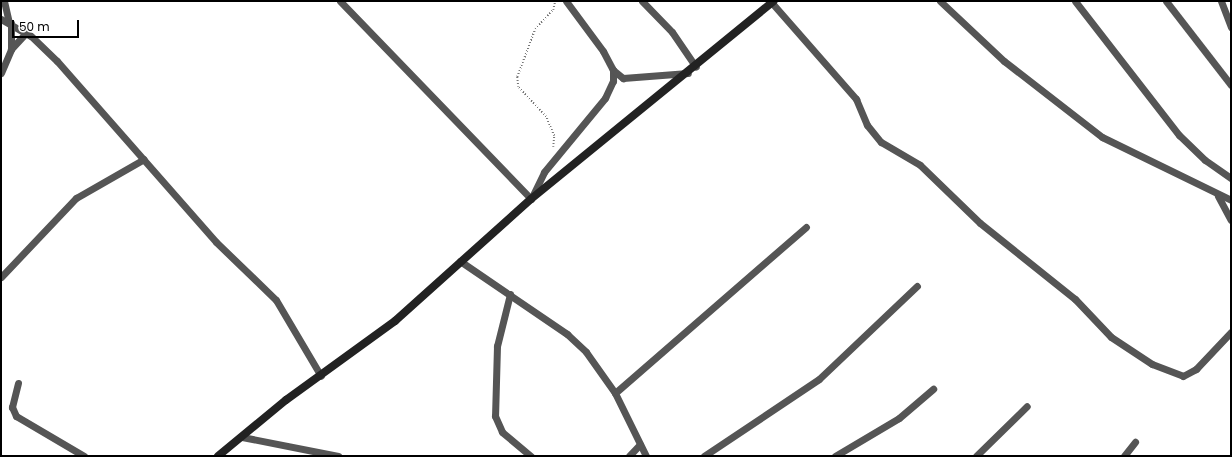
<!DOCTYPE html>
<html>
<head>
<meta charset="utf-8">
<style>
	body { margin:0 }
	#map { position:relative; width:1232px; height:457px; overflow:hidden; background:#fff; font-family:Poppins,sans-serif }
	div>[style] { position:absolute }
	.path>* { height:1.5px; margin-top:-0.75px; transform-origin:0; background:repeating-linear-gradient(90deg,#777 0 1px,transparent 0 3px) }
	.street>* { height:7px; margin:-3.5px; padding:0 3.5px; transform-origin:3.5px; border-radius:3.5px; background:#555 }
	.secondary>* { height:8px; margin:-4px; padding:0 4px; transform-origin:4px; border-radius:4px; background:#222 }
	span { translate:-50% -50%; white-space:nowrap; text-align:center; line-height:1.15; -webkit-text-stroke:3px #fff; paint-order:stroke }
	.frame { position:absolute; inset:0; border:2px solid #000; pointer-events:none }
	.scale { position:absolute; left:12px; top:20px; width:67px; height:18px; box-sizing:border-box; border:2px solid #000; border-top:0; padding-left:5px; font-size:12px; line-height:14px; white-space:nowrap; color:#000; -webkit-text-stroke:3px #fff; paint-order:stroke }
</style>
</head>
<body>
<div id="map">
	<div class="path">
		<i style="left:553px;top:147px;width:11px;rotate:-85deg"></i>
		<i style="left:554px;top:136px;width:21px;rotate:-113deg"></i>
		<i style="left:546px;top:117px;width:41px;rotate:-133deg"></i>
		<i style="left:518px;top:87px;width:10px;rotate:-96deg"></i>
		<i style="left:517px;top:77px;width:51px;rotate:-69.4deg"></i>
		<i style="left:535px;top:29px;width:26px;rotate:-47deg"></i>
		<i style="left:553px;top:10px;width:9px;rotate:-77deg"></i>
	</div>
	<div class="street">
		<i style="left:4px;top:1px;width:22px;rotate:77deg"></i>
		<i style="left:340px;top:1px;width:275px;rotate:46deg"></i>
		<i style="left:531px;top:199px;width:30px;rotate:-64deg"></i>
		<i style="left:544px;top:172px;width:96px;rotate:-50.5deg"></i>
		<i style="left:605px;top:98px;width:19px;rotate:-65deg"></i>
		<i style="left:613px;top:81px;width:11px;rotate:-90deg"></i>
		<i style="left:613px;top:70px;width:21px;rotate:-118deg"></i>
		<i style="left:603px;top:51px;width:62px;rotate:-126.5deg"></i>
		<i style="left:642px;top:1px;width:43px;rotate:45.9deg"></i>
		<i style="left:672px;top:32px;width:42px;rotate:55.6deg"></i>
		<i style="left:940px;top:1px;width:88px;rotate:43.2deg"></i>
		<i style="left:1004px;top:61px;width:124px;rotate:37.8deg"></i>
		<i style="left:1102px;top:137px;width:144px;rotate:26deg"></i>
		<i style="left:1075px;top:1px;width:170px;rotate:52.2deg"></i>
		<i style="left:1179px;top:135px;width:36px;rotate:44deg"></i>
		<i style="left:1205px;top:160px;width:32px;rotate:35deg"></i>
		<i style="left:1166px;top:1px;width:106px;rotate:52.3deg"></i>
		<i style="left:1221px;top:1px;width:28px;rotate:69deg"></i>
		<i style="left:772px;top:3px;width:128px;rotate:48.8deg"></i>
		<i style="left:856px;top:99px;width:28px;rotate:67deg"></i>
		<i style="left:867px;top:125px;width:22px;rotate:51deg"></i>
		<i style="left:881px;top:142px;width:45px;rotate:30.5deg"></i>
		<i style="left:920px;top:165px;width:83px;rotate:44deg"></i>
		<i style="left:980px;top:223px;width:122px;rotate:38.7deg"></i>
		<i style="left:1075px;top:299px;width:52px;rotate:46.5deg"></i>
		<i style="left:1111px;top:337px;width:49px;rotate:33.4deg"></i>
		<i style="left:1152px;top:364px;width:33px;rotate:21deg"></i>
		<i style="left:1183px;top:376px;width:15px;rotate:-28deg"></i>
		<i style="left:1196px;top:369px;width:51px;rotate:-46.6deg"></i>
		<i style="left:1px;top:19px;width:34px;rotate:30deg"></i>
		<i style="left:31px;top:36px;width:36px;rotate:44deg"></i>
		<i style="left:57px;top:61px;width:241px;rotate:48.7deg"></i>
		<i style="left:216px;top:242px;width:83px;rotate:44deg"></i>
		<i style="left:276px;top:300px;width:88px;rotate:59.4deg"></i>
		<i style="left:11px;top:49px;width:22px;rotate:-47deg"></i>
		<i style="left:613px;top:70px;width:13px;rotate:39deg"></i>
		<i style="left:623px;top:78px;width:65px;rotate:-4.4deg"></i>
		<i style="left:1px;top:73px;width:26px;rotate:-67deg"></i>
		<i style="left:11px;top:49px;width:26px;rotate:-90deg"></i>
		<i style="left:1218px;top:196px;width:27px;rotate:62deg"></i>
		<i style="left:460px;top:261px;width:130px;rotate:34.3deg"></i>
		<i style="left:567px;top:334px;width:26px;rotate:43deg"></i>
		<i style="left:586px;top:352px;width:50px;rotate:54.7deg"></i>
		<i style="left:615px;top:393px;width:70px;rotate:63.8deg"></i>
		<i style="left:1px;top:277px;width:109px;rotate:-46.5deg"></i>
		<i style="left:76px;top:198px;width:78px;rotate:-29.8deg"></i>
		<i style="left:510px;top:294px;width:54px;rotate:104deg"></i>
		<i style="left:497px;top:346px;width:70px;rotate:91.6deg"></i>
		<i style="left:495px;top:416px;width:17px;rotate:66deg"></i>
		<i style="left:502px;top:432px;width:38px;rotate:40deg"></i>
		<i style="left:18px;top:383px;width:25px;rotate:104deg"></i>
		<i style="left:12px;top:407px;width:10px;rotate:66deg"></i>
		<i style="left:16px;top:416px;width:79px;rotate:30.5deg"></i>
		<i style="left:615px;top:393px;width:253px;rotate:-41deg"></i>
		<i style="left:242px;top:437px;width:98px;rotate:11.2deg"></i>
		<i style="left:629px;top:456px;width:16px;rotate:-47deg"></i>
		<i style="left:704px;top:456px;width:138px;rotate:-33.8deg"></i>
		<i style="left:819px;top:379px;width:135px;rotate:-43.5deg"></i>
		<i style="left:835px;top:456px;width:74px;rotate:-30.7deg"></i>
		<i style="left:899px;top:418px;width:45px;rotate:-40.5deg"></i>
		<i style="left:976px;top:456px;width:71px;rotate:-44.4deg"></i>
		<i style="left:1124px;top:456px;width:18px;rotate:-52deg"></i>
	</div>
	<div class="secondary">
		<i style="left:218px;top:456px;width:88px;rotate:-39.5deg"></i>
		<i style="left:286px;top:400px;width:135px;rotate:-35.9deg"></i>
		<i style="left:395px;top:321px;width:183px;rotate:-41.9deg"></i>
		<i style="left:531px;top:199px;width:313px;rotate:-39.2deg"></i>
	</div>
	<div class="frame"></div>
	<div class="scale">50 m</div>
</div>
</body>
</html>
